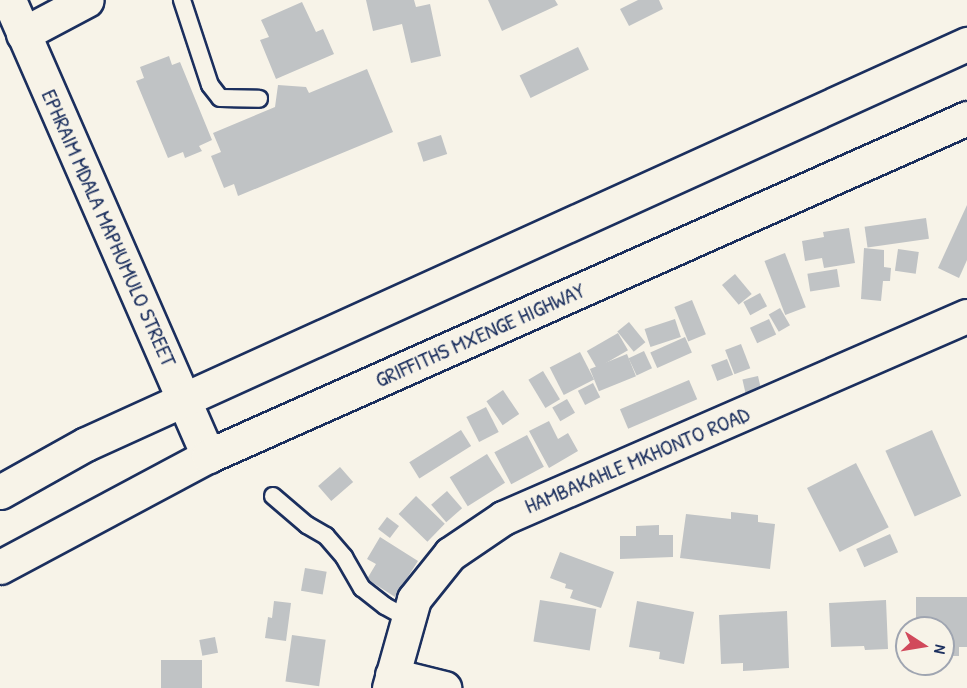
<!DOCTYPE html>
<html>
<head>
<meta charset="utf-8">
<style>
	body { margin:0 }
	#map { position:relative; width:967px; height:688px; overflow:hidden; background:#f7f3e8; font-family:"Patrick Hand",sans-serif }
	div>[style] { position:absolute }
	.building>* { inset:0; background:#c0c3c5; transform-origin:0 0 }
	.roads { filter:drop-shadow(2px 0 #1b2f5e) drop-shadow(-2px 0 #1b2f5e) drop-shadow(0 2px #1b2f5e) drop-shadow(0 -2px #1b2f5e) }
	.service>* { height:16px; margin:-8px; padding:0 8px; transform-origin:8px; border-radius:8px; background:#f7f3e8 }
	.minor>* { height:33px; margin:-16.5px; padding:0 16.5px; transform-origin:16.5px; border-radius:16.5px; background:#f7f3e8 }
	.tertiary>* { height:33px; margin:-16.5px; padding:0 16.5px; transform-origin:16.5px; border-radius:16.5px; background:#f7f3e8 }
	span { translate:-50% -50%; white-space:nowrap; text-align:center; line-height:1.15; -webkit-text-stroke:6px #f7f3e8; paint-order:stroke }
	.street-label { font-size:22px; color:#1b2f5e }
	.north { position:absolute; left:895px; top:616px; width:60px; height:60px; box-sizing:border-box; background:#f7f3e8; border:2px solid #9fa5b1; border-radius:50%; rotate:102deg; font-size:16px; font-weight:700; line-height:24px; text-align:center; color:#1b2f5e }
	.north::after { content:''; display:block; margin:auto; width:21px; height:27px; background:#d1495b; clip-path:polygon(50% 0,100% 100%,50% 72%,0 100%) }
</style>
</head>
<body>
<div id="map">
	<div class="building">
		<i style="clip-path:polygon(366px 0,414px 0,416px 7px,430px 4px,441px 56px,411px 63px,402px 24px,373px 31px)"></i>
		<i style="clip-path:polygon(488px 0,555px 0,558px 5px,502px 31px)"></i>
		<i style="clip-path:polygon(638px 0,659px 0,663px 9px,629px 26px,620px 9px)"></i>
		<i style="clip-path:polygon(302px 2px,316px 32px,323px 29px,334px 54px,276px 79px,260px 40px,269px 37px,261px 20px)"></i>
		<i style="left:578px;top:47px;width:25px;height:65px;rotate:64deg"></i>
		<i style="clip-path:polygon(169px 56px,172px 65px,180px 62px,212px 140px,199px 146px,202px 151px,185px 158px,183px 152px,168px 158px,136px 81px,144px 78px,140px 67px)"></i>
		<i style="clip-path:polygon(367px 69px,393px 132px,238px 196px,234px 184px,224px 188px,211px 156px,221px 152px,213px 133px,275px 107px,278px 85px,306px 87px,309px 93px)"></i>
		<i style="left:441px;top:135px;width:20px;height:25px;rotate:72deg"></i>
		<i style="clip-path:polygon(967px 205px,967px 260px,959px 278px,938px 268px)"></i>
		<i style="left:926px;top:218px;width:21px;height:62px;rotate:82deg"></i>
		<i style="clip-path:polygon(849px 228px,855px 263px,824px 268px,822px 258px,805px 261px,802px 241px,824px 237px,823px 232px)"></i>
		<i style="clip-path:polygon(864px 248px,884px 250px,884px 267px,891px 268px,890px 281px,883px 281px,881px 301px,861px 299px)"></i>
		<i style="left:898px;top:249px;width:21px;height:22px;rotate:8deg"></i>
		<i style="left:785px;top:253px;width:58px;height:22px;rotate:69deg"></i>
		<i style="left:837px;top:269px;width:18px;height:30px;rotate:81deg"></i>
		<i style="left:735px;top:274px;width:26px;height:17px;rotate:50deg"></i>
		<i style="left:760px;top:293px;width:15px;height:19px;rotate:62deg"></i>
		<i style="left:692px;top:300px;width:37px;height:19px;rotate:68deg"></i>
		<i style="left:780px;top:308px;width:20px;height:13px;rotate:60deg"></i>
		<i style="left:675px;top:319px;width:19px;height:32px;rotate:72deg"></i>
		<i style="left:769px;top:319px;width:17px;height:21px;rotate:65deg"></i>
		<i style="left:629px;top:322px;width:26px;height:15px;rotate:51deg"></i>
		<i style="left:618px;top:333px;width:20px;height:36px;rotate:60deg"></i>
		<i style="left:685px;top:337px;width:17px;height:38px;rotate:66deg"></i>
		<i style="left:741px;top:344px;width:26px;height:17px;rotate:69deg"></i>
		<i style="left:644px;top:351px;width:19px;height:17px;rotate:65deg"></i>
		<i style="left:580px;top:352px;width:31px;height:34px;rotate:63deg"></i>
		<i style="left:627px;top:354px;width:24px;height:40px;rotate:68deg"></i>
		<i style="left:727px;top:359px;width:17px;height:17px;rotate:69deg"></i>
		<i style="left:543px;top:371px;width:33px;height:17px;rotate:59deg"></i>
		<i style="left:758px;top:376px;width:17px;height:16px;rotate:77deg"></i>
		<i style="left:689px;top:380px;width:21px;height:75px;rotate:67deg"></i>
		<i style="left:593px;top:383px;width:16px;height:17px;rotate:63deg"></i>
		<i style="left:503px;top:390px;width:29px;height:20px;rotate:56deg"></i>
		<i style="left:567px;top:399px;width:16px;height:17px;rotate:60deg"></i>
		<i style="left:486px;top:407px;width:28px;height:22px;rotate:63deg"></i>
		<i style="clip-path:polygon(549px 421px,558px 439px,568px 433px,578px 451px,549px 468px,529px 431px)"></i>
		<i style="left:461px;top:430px;width:19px;height:61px;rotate:58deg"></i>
		<i style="left:932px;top:430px;width:72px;height:51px;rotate:66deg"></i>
		<i style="left:527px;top:435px;width:36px;height:37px;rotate:62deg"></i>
		<i style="left:487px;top:454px;width:34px;height:44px;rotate:58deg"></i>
		<i style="left:856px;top:463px;width:72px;height:55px;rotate:63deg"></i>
		<i style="left:340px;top:467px;width:20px;height:29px;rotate:49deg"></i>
		<i style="left:447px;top:491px;width:23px;height:21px;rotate:49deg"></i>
		<i style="left:416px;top:496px;width:40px;height:25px;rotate:44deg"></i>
		<i style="clip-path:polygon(731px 512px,758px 515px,758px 522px,775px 524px,770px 569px,680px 558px,686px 514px,731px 519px)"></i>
		<i style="left:387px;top:517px;width:15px;height:15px;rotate:37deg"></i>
		<i style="clip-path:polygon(659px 525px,659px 535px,673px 535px,673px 557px,620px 559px,620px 536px,636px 536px,636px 526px)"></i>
		<i style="left:890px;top:534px;width:20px;height:37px;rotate:66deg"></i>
		<i style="clip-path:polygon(380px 537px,418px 561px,395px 597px,367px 579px,376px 564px,367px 559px)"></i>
		<i style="clip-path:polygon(560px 552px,614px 572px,601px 608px,570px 598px,573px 590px,565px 588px,566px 584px,550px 578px)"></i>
		<i style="left:305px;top:568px;width:22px;height:23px;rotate:10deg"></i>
		<i style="clip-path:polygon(916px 597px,967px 597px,967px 647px,959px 647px,959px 656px,943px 656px,943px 628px,916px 628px)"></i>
		<i style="left:540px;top:600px;width:57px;height:42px;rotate:9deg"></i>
		<i style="clip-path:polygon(886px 600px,888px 649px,865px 650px,864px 646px,831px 647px,829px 603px)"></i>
		<i style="clip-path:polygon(274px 601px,291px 603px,286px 641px,265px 638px,268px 617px,272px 618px)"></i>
		<i style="clip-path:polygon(637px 601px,694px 612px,684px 664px,659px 659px,660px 652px,629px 647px)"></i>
		<i style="clip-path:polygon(787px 611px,789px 668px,743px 671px,743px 663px,721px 664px,719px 615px)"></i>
		<i style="left:292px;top:635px;width:34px;height:47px;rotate:8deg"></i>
		<i style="left:215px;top:637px;width:16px;height:16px;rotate:79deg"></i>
		<i style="left:202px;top:660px;width:28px;height:41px;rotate:90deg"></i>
	</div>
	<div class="roads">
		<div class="service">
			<i style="left:182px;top:0;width:89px;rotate:71.8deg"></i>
			<i style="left:210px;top:85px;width:16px;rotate:52deg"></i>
			<i style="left:220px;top:98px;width:39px;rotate:1deg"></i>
			<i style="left:273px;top:496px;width:45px;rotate:40.5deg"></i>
			<i style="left:307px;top:525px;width:22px;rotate:30deg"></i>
			<i style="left:326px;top:536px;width:28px;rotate:49deg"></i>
			<i style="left:344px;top:557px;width:36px;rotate:60deg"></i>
			<i style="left:362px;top:588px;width:29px;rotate:38deg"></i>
			<i style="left:385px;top:606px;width:26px;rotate:29deg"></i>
		</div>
		<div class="minor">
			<i style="left:9px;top:0;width:498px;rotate:66.4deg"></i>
			<i style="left:23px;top:34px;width:72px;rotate:-28deg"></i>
			<i style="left:392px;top:675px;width:54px;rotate:14deg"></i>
			<i style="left:389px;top:688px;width:92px;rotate:-74.3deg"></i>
			<i style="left:414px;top:599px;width:58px;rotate:-51.3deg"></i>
			<i style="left:450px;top:554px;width:64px;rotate:-34.2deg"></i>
			<i style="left:503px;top:518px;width:506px;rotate:-23.53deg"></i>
		</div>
		<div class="tertiary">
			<i style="left:0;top:492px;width:98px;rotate:-29.2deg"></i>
			<i style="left:86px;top:444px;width:968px;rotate:-24.42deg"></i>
			<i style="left:0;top:567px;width:236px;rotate:-28.1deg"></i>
			<i style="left:208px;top:456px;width:831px;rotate:-24deg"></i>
		</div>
	</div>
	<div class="street-label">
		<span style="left:109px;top:228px;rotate:66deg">EPHRAIM MDALA MAPHUMULO STREET</span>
		<span style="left:480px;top:335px;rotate:-24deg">GRIFFITHS MXENGE HIGHWAY</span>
		<span style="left:637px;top:460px;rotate:-23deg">HAMBAKAHLE MKHONTO ROAD</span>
	</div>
	<div class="north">N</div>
</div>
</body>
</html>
